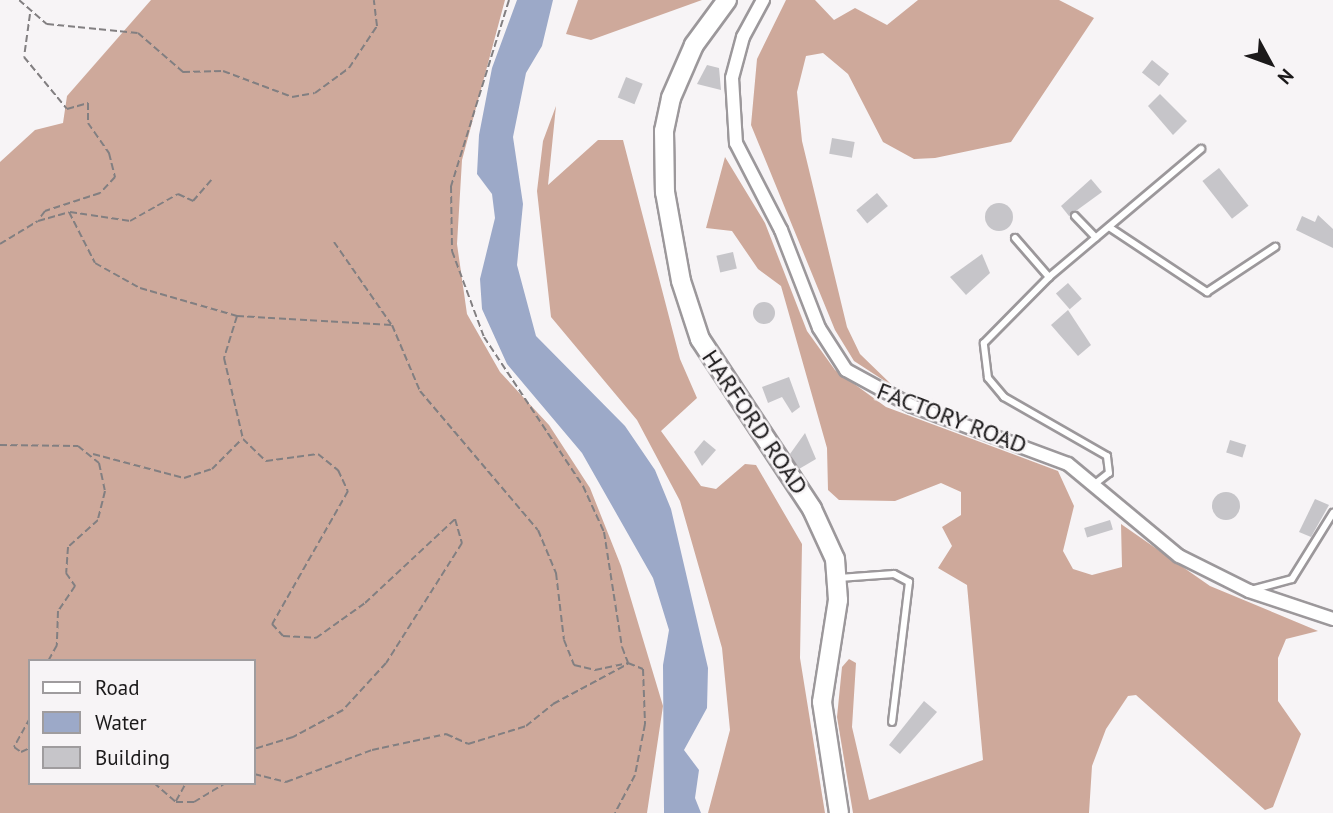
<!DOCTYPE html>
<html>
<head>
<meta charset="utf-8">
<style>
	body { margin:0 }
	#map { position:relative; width:1333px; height:813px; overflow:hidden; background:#f7f4f6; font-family:"PT Sans",sans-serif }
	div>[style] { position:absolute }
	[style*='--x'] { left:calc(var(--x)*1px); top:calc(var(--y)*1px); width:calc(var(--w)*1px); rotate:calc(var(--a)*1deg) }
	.forest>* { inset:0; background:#cea99b }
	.water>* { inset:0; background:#9ca9c8 }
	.building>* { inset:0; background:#c6c5c9; transform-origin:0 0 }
	.round { border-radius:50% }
	.path>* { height:2px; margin-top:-1px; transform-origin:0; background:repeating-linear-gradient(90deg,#827f81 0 7px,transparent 0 10.5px) }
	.roads { filter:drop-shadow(2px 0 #9c989b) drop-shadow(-2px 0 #9c989b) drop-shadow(0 2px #9c989b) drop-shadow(0 -2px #9c989b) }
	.service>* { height:6px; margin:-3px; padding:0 3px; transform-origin:3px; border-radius:3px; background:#fff }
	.minor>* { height:12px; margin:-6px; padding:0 6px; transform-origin:6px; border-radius:6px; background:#fff }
	.secondary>* { height:18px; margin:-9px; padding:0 9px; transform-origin:9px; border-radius:9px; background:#fff }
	span { translate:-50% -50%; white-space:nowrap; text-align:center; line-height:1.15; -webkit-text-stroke:5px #f7f4f6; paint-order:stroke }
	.street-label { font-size:24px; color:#1b191a }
	.legend { position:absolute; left:28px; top:659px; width:228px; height:126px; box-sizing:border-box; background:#f7f4f6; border:2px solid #9f9c9e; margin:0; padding:9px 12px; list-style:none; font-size:21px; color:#1b191a }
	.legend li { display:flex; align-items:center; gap:14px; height:35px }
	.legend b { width:35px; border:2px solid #9f9c9e }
	.north { position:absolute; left:1235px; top:28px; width:70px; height:70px; -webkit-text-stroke:5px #f7f4f6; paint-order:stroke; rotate:131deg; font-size:19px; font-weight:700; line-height:28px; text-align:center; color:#1b191a }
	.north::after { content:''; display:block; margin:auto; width:24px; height:32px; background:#1b191a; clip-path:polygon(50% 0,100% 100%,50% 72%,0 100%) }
</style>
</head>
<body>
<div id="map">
	<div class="forest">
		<div style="clip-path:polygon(evenodd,151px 0,505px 0,462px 160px,457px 244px,467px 314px,500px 372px,549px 425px,590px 488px,621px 566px,663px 706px,647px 813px,0 813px,0 162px,35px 130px,63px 123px,67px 96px,151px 0,30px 661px,254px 661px,254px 783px,30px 783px,30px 661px)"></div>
		<div style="clip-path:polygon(578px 0,702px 0,591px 40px,566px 34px)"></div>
		<div style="clip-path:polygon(786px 0,815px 0,834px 20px,855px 8px,887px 25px,918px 0,1059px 0,1094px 18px,1011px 142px,935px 158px,914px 159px,883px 142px,848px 74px,823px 53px,806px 56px,797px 92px,802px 141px,847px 327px,860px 354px,894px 387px,854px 361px,835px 330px,751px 125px,757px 59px)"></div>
		<div style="clip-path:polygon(556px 106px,548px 185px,598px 140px,623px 140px,680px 359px,697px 398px,661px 431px,701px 486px,716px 489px,745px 464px,756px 465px,802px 544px,800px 658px,825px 813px,708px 813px,730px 730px,722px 648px,680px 501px,637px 420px,551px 317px,537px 191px,543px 141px)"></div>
		<div style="clip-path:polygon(725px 157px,765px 223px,807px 331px,835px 370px,886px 407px,1058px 471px,1074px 506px,1063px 551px,1073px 569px,1092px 575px,1122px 567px,1121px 524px,1210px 586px,1318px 631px,1286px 639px,1278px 658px,1278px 701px,1301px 734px,1273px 807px,1265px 810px,1136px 695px,1128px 696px,1106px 729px,1092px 766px,1089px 813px,853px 813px,837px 717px,842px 667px,849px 659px,856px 663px,852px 727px,869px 800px,983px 760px,967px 585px,938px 568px,952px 546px,942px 527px,961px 515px,961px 492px,941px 483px,895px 501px,839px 500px,828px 490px,827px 448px,781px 286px,758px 269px,732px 231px,706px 228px)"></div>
	</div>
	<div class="water">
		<div style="clip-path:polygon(517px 0,553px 0,542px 46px,526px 73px,513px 137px,523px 204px,517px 265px,536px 336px,625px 426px,655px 470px,671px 509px,708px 668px,707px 708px,684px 750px,699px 770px,695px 798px,701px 813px,664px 813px,663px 665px,669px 630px,653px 578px,582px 453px,507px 364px,482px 309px,480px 279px,495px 218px,492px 194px,477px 174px,479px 135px,492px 68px)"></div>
	</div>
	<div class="building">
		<div style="left:1152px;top:60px;width:22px;height:16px;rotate:39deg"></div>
		<div style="clip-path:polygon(707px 65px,719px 68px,721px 90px,697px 84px)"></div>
		<div style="left:626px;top:77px;width:18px;height:22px;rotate:22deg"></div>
		<div style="clip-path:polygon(1160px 94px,1187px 121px,1173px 135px,1148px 106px)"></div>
		<div style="left:832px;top:138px;width:23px;height:16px;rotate:10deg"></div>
		<div style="left:1219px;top:168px;width:48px;height:21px;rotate:52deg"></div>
		<div style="clip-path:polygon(1091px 179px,1102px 192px,1069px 216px,1061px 206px)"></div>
		<div style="left:877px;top:193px;width:17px;height:27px;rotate:50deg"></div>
		<div class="round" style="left:985px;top:203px;width:28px;height:28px"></div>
		<div style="clip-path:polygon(1318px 215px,1333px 229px,1333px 248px,1296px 230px,1302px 216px,1315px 222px)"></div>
		<div style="left:733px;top:252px;width:17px;height:17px;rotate:77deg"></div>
		<div style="clip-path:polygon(982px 254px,990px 273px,966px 295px,950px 277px)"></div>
		<div style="left:1068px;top:283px;width:21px;height:16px;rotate:49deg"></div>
		<div class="round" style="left:753px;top:302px;width:22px;height:22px"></div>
		<div style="clip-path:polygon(1068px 310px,1091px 345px,1078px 356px,1051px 325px)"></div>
		<div style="clip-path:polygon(789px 377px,800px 407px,792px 413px,782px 397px,768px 403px,762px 387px)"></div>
		<div style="clip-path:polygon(805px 433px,816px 459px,799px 469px,790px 454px)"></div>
		<div style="clip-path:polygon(704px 440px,716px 450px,702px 466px,694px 452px)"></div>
		<div style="left:1230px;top:440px;width:17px;height:13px;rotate:17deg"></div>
		<div class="round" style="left:1212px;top:492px;width:28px;height:28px"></div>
		<div style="clip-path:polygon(1315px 499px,1329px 505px,1311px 537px,1299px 532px)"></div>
		<div style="left:1110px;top:520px;width:10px;height:27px;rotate:73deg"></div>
		<div style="clip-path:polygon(924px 701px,937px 712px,900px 754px,889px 745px)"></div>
	</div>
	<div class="path">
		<div style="--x:19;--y:0;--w:37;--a:41"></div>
		<div style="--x:47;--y:24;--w:91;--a:5.6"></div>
		<div style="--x:138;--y:33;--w:60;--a:40.9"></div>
		<div style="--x:183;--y:72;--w:40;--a:-1.4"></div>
		<div style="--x:223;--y:71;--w:74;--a:20.6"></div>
		<div style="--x:292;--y:97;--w:23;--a:-10"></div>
		<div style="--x:315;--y:93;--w:42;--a:-36.3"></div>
		<div style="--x:349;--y:68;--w:50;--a:-56.3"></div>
		<div style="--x:377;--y:26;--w:26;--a:-97"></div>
		<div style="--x:509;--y:0;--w:195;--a:107.3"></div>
		<div style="--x:451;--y:186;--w:65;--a:89.1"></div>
		<div style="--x:452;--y:251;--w:92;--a:69.6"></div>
		<div style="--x:484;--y:337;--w:179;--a:56.4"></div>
		<div style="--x:583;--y:486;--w:51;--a:65.5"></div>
		<div style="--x:604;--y:532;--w:116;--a:81.1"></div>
		<div style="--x:622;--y:647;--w:17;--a:69"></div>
		<div style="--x:628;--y:663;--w:16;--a:22"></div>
		<div style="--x:643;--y:669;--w:55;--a:87.9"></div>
		<div style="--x:645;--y:724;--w:52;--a:101.1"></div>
		<div style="--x:635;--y:775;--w:43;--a:117.8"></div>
		<div style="--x:30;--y:14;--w:43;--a:97.9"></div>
		<div style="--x:24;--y:57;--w:67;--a:50.4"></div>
		<div style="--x:67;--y:109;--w:22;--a:-16"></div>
		<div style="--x:88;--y:103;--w:20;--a:90"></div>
		<div style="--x:88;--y:123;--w:37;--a:55"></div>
		<div style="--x:109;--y:153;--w:25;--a:76"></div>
		<div style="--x:115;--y:177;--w:22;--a:133"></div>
		<div style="--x:100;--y:193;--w:58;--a:161.9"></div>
		<div style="--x:45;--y:211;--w:10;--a:127"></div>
		<div style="--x:70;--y:212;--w:61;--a:8.5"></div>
		<div style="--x:130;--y:221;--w:55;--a:-29.4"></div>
		<div style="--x:178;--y:194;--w:17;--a:25"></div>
		<div style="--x:193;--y:201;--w:28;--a:-49"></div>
		<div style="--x:334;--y:242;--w:100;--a:55.2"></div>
		<div style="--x:0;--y:244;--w:44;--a:-31.2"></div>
		<div style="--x:38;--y:221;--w:32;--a:-16"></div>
		<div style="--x:69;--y:212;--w:57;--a:63"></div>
		<div style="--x:95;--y:263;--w:51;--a:29.1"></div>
		<div style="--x:140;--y:288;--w:101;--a:16.1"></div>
		<div style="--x:237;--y:316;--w:155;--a:3.3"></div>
		<div style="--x:392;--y:325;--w:72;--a:67"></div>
		<div style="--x:420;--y:391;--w:182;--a:49.7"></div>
		<div style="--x:538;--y:530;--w:47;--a:67.3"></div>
		<div style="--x:556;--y:573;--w:67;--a:83.2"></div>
		<div style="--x:564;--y:640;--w:27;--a:68"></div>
		<div style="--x:574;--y:665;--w:22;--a:13"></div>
		<div style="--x:595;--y:670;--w:34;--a:-12"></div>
		<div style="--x:237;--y:316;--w:44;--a:107.2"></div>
		<div style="--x:224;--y:358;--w:83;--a:76.8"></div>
		<div style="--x:243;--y:439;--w:32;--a:44"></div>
		<div style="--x:266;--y:461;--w:52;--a:-7.7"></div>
		<div style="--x:318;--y:454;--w:26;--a:39"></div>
		<div style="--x:338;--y:470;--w:23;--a:65"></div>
		<div style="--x:348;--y:491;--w:153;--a:119.7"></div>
		<div style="--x:272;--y:624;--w:16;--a:47"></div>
		<div style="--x:283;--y:636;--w:33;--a:3"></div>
		<div style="--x:316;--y:638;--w:60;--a:-35.5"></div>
		<div style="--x:365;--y:603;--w:123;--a:-43"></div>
		<div style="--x:455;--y:519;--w:25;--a:74"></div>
		<div style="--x:462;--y:543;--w:142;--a:122.3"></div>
		<div style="--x:386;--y:663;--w:64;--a:132.5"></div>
		<div style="--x:343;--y:710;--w:57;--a:151.6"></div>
		<div style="--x:293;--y:737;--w:41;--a:162.9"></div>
		<div style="--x:0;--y:445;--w:78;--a:0.7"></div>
		<div style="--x:78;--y:446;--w:27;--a:39"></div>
		<div style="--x:99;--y:463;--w:29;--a:78"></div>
		<div style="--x:105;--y:491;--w:30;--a:104"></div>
		<div style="--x:98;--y:520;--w:40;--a:138"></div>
		<div style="--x:68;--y:547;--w:26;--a:94"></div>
		<div style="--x:66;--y:573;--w:16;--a:55"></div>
		<div style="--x:75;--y:586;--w:30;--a:124"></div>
		<div style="--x:58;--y:611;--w:34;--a:92"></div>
		<div style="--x:57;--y:645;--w:18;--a:119"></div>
		<div style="--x:93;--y:454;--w:94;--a:14.8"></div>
		<div style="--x:184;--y:478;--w:29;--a:-18"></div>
		<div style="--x:212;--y:469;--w:42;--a:-45"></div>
		<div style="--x:30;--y:718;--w:33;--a:119"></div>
		<div style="--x:14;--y:747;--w:9;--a:36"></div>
		<div style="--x:21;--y:752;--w:10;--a:-24"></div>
		<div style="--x:254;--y:774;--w:33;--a:14"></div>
		<div style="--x:286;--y:782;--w:92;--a:-20.4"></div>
		<div style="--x:372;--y:750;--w:76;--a:-12.2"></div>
		<div style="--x:446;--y:734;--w:24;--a:24"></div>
		<div style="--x:468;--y:744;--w:61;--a:-17.2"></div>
		<div style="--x:526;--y:726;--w:35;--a:-39"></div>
		<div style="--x:553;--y:704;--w:85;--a:-28.1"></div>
		<div style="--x:154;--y:783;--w:29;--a:41"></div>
		<div style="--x:176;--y:802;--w:18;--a:0"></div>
		<div style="--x:194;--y:802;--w:37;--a:-31"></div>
		<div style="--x:176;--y:801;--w:21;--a:-61"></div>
	</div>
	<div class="roads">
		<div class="service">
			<div style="--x:1075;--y:216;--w:30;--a:46"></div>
			<div style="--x:1109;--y:227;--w:118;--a:33.6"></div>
			<div style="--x:1207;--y:292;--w:82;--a:-33.5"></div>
			<div style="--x:1015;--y:238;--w:52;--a:48.9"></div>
			<div style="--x:1096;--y:483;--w:16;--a:-38"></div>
			<div style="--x:1109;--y:473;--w:17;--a:-97"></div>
			<div style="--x:1107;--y:456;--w:119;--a:-150.2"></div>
			<div style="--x:1004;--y:397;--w:25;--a:-130"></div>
			<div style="--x:988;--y:378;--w:35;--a:-97"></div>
			<div style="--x:984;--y:343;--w:93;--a:-45.4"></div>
			<div style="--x:1049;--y:277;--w:199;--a:-40.1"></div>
			<div style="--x:839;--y:578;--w:55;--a:-4.2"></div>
			<div style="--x:894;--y:574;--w:17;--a:28"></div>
			<div style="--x:909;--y:582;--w:141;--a:96.9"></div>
			<div style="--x:1251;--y:590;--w:42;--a:-15"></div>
			<div style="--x:1292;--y:579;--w:78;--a:-58.2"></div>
		</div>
		<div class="minor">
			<div style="--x:763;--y:0;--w:42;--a:118.4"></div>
			<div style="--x:743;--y:37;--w:42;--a:105"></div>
			<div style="--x:732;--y:78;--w:65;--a:86.5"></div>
			<div style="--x:736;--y:143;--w:98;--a:62.7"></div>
			<div style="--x:781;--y:230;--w:105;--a:68.8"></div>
			<div style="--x:819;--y:328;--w:50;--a:57.3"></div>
			<div style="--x:846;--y:370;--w:75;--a:28.6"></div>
			<div style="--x:912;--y:406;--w:166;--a:20.4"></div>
			<div style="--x:1068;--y:464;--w:144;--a:39.7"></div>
			<div style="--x:1179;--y:556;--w:78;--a:26.6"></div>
			<div style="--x:1249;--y:591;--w:89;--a:18.4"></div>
		</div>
		<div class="secondary">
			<div style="--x:727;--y:0;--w:56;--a:126.3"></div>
			<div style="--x:694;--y:45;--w:58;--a:113.5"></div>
			<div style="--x:671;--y:98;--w:34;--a:102"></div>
			<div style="--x:664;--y:131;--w:61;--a:89.1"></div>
			<div style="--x:665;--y:192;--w:90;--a:79.8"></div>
			<div style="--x:681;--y:281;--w:61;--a:71.9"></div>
			<div style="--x:700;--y:339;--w:204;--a:56.6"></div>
			<div style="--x:812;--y:509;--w:55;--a:65.3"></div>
			<div style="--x:835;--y:559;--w:41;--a:85.8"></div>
			<div style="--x:838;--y:600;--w:103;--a:98.9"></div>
			<div style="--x:822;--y:702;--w:112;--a:81.3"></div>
		</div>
	</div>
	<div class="street-label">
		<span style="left:952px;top:418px;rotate:21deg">FACTORY ROAD</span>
		<span style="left:755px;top:422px;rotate:56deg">HARFORD ROAD</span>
	</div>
	<ul class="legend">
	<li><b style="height:9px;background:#fff"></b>Road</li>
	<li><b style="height:19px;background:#9ca9c8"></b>Water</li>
	<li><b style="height:19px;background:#c6c5c9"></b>Building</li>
	</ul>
	<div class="north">N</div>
</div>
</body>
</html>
